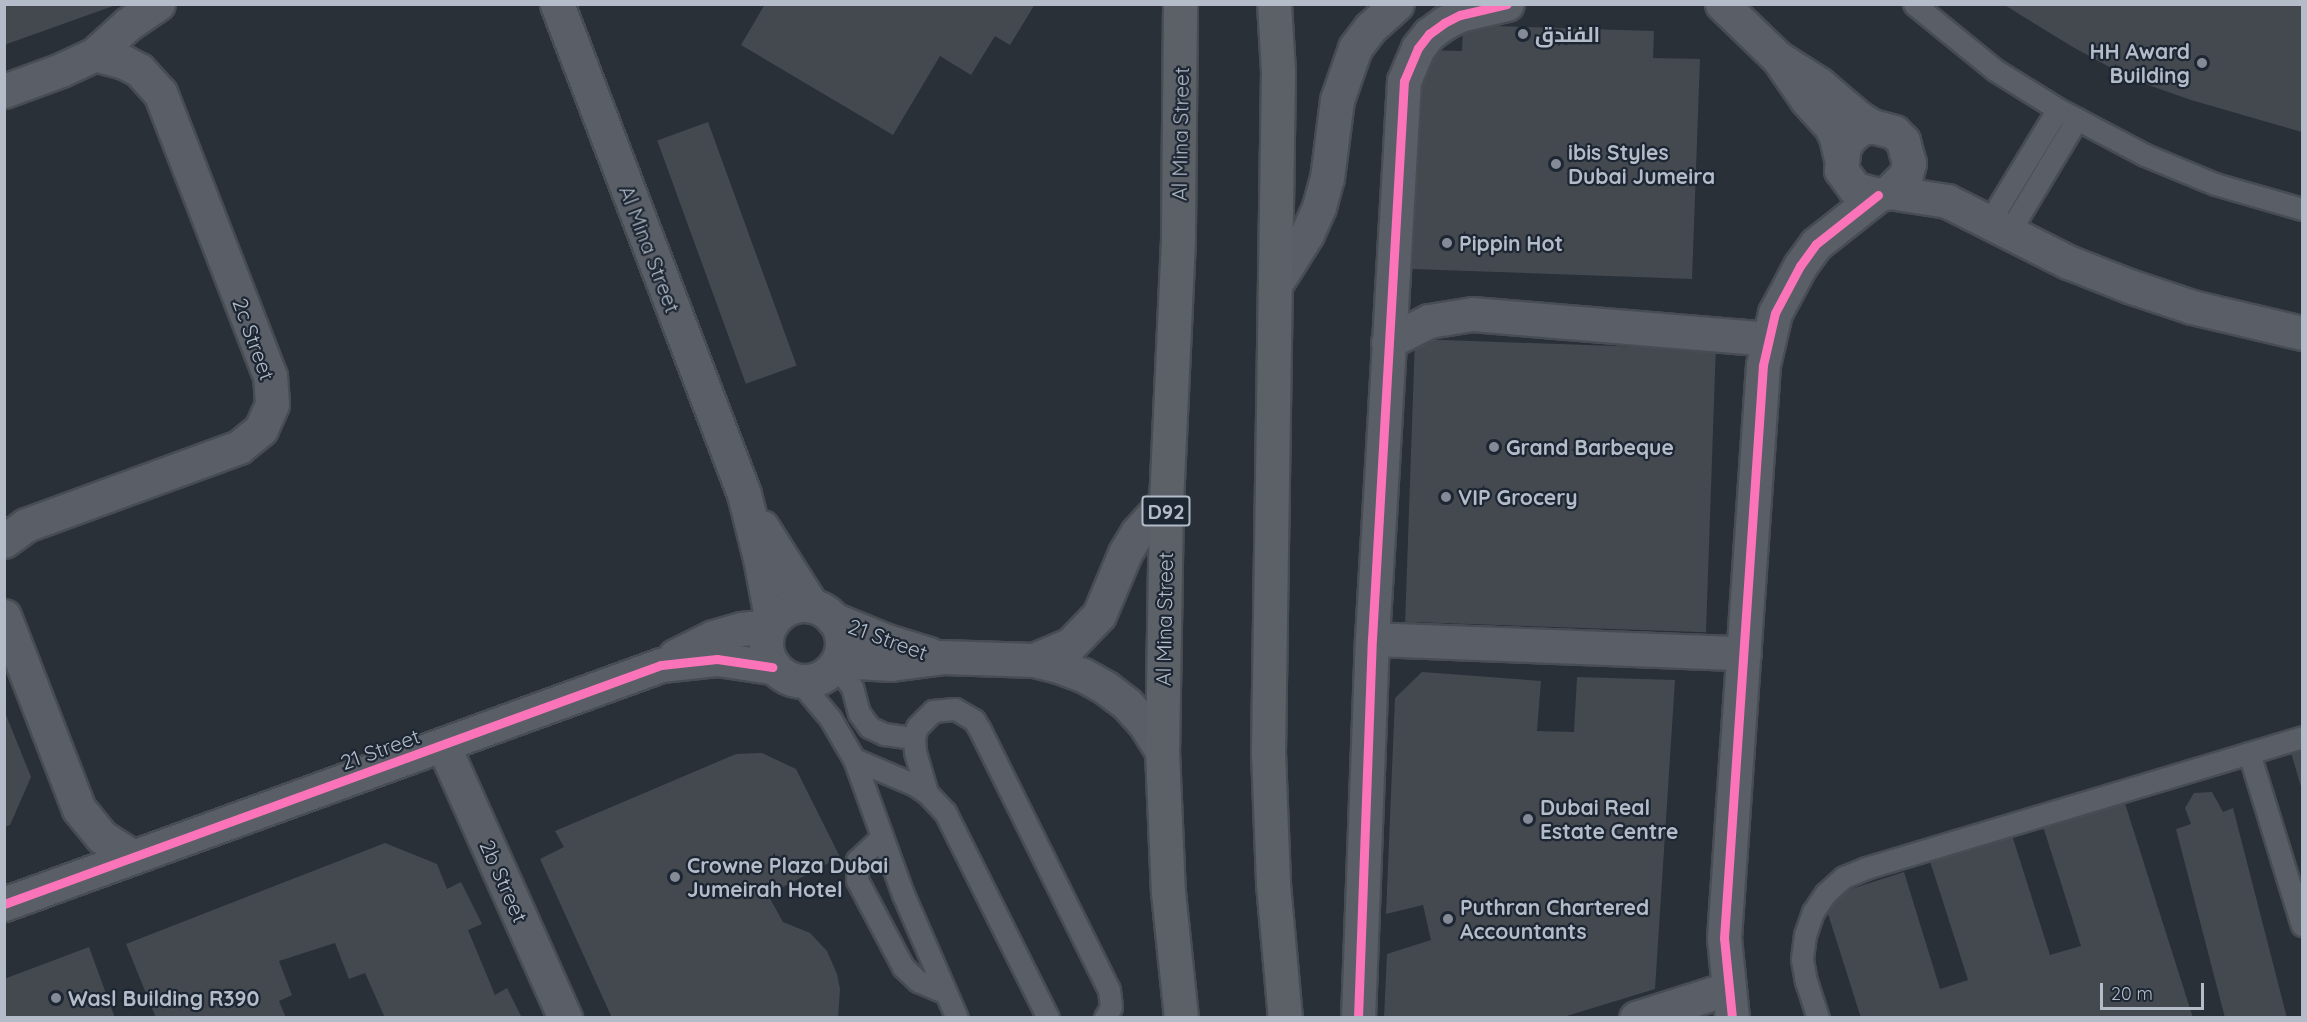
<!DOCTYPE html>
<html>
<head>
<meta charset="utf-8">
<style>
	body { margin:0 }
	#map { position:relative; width:2307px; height:1022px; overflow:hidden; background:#2a3038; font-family:Quicksand,Cairo,sans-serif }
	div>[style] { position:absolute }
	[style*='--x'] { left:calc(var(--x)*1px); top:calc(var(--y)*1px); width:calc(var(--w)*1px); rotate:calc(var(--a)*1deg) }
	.building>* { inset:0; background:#444950; transform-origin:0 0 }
	.roads { filter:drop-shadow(2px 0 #484c53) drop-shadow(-2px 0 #484c53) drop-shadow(0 2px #484c53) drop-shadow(0 -2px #484c53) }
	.service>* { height:21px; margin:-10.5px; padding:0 10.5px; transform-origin:10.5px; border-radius:10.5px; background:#5a5e66 }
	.minor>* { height:33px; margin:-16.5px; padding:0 16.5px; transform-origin:16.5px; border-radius:16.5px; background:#5a5e66 }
	.minor>.ring { margin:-16.5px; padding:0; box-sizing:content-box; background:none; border:33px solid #5a5e66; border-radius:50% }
	.primary>* { height:33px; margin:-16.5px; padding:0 16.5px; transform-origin:16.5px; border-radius:16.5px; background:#5c6168 }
	.cycleway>* { height:9px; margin:-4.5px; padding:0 4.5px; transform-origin:4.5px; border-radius:4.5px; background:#fb73b8 }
	.dots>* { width:16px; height:16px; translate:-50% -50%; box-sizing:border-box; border:3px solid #1d2633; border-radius:50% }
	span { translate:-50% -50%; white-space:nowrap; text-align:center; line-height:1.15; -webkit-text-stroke:4.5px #1d2633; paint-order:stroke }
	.shield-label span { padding:2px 4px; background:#1d2633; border:2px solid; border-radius:4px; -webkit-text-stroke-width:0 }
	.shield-label { font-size:20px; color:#b4bcc9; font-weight:700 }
	.poi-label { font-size:21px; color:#b4bcc9; font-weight:700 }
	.left { translate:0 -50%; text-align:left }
	.right { translate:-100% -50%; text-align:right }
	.street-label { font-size:21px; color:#b4bcc9 }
	.frame { position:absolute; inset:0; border:6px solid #b4bcc9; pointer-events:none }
	.scale { position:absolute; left:2100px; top:983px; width:104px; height:27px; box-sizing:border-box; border:3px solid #b4bcc9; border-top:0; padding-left:8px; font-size:18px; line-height:21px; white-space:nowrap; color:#b4bcc9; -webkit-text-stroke:4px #1d2633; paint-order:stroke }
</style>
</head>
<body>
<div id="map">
	<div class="building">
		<div style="clip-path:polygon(4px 4px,116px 4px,116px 5px,4px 45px)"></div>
		<div style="clip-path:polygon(765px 4px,1035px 4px,1010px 45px,995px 36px,971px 75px,940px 56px,893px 135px,741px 45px)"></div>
		<div style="clip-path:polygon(2003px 4px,2302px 4px,2302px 132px,2191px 100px,2131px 79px,2071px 46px)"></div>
		<div style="clip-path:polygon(1463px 25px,1654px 31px,1653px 58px,1700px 59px,1692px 279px,1412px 269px,1420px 50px,1462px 51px)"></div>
		<div style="left:708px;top:122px;width:259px;height:54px;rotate:70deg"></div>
		<div style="left:1415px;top:339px;width:301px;height:283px;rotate:2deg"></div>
		<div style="clip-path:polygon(1422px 672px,1541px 681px,1537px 731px,1574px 732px,1577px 677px,1675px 680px,1655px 989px,1560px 1018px,1384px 1018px,1387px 954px,1431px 940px,1423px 905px,1386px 914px,1395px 698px)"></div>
		<div style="clip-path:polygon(4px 710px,31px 777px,10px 825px,4px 827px)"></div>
		<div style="clip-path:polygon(2302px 741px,2302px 790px,2289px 746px)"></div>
		<div style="clip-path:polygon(762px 753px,796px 769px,840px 857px,768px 895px,783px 922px,810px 933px,827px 951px,837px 974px,840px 989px,838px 1018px,612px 1018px,540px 859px,564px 847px,555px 831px,736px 754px)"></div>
		<div style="clip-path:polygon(2212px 792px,2223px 812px,2233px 808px,2287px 1018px,2225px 1018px,2176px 829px,2191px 824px,2185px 808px,2194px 793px)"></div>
		<div style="clip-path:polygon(2122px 794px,2193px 1018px,1861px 1018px,1823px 898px,1904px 872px,1940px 989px,1968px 980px,1928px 855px,2010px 829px,2050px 955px,2081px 946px,2041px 820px)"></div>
		<div style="clip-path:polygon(385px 843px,437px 864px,447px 889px,461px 882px,482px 924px,468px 930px,495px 995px,507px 988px,522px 1018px,385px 1018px,365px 973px,349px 979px,335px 943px,279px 961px,292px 995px,279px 1001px,286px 1018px,156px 1018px,126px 944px)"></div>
		<div style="clip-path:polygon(89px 947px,115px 1018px,4px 1018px,4px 979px)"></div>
	</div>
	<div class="roads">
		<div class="service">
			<div style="--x:1914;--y:4;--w:104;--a:39.2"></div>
			<div style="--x:1995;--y:70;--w:74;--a:31.8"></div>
			<div style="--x:2058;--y:109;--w:98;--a:27.9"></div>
			<div style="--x:2145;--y:155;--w:76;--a:22.5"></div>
			<div style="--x:2215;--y:184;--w:91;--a:16"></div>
			<div style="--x:1989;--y:222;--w:132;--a:-58.6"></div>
			<div style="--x:2009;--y:232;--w:132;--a:-59"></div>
			<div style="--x:836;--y:665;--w:27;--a:54"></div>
			<div style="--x:852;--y:687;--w:27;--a:75"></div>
			<div style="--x:859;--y:713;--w:17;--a:54"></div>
			<div style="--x:869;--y:727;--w:17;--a:25"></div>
			<div style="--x:884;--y:734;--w:30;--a:8"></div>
			<div style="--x:800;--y:682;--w:47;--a:50.2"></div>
			<div style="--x:830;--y:718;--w:48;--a:59.7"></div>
			<div style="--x:854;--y:759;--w:144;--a:70.1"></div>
			<div style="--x:903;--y:894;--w:135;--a:66.5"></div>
			<div style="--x:2249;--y:753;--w:180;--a:72.9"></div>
			<div style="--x:854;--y:759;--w:66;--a:23.1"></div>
			<div style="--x:915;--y:785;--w:14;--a:34"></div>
			<div style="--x:927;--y:793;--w:26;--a:47"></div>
			<div style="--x:945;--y:812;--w:230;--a:63.4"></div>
			<div style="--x:927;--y:793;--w:43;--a:-106.3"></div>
			<div style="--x:915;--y:752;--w:14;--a:-94"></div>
			<div style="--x:914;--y:738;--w:11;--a:-75"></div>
			<div style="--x:917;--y:727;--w:23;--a:-45"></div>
			<div style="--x:933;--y:711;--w:22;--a:-5"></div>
			<div style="--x:955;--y:709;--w:22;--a:30"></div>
			<div style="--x:974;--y:720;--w:12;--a:59"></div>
			<div style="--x:980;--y:730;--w:290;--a:63.6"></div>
			<div style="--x:1109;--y:990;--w:17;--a:83"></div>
			<div style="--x:1111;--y:1007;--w:13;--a:119"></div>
			<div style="--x:882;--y:837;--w:34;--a:137"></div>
			<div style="--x:857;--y:860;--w:20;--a:90"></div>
			<div style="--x:857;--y:880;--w:98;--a:62.1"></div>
			<div style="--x:903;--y:967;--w:21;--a:43"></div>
			<div style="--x:918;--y:981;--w:30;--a:23"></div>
			<div style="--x:1818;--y:1018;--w:38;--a:-108"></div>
			<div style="--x:1806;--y:982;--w:23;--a:-100"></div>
			<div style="--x:1802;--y:959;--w:24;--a:-83"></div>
			<div style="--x:1805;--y:935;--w:24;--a:-71"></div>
			<div style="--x:1813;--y:912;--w:23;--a:-56"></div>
			<div style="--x:1826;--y:893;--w:24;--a:-42"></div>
			<div style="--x:1844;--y:877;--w:24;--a:-22"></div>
			<div style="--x:1866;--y:868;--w:455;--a:-16.7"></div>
		</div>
		<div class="minor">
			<div style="--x:557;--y:4;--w:524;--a:69.11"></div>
			<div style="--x:744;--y:494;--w:66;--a:76"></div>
			<div style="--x:760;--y:558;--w:65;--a:79.4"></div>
			<div style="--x:1722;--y:4;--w:78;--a:44"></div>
			<div style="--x:1778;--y:58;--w:51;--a:55.4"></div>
			<div style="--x:1807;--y:100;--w:36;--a:48"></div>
			<div style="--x:1831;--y:127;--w:11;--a:63"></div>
			<div style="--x:1836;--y:137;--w:22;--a:77"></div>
			<div style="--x:1778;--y:58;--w:49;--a:32.4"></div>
			<div style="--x:1819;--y:84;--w:52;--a:40.4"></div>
			<div style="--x:1859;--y:118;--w:15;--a:32"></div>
			<div style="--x:1872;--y:126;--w:23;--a:15"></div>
			<div style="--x:1894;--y:132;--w:13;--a:45"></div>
			<div style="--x:1903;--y:141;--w:23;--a:75"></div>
			<div style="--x:1909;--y:163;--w:12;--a:104"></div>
			<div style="--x:1906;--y:175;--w:24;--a:135"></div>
			<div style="--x:1889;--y:192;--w:11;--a:165"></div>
			<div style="--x:1878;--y:195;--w:24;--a:-165"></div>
			<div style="--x:1855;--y:189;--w:24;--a:-126"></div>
			<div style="--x:1841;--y:170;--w:24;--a:-83"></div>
			<div style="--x:1844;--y:146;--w:12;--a:-55"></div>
			<div style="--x:1851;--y:136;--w:11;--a:-38"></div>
			<div style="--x:1860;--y:129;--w:12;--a:-14"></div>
			<div style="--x:4;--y:91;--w:61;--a:-20.2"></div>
			<div style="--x:61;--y:70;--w:38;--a:-25"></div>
			<div style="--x:95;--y:54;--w:45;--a:-42.3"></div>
			<div style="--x:128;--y:24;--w:36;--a:-34"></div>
			<div style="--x:1889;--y:192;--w:59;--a:8.8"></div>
			<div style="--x:1947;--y:201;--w:136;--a:26.8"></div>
			<div style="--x:2068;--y:262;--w:66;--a:21.5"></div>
			<div style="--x:2129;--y:286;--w:66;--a:18.4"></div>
			<div style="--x:2192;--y:307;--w:113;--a:13.3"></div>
			<div style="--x:1275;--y:285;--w:60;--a:-57.9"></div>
			<div style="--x:1307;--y:234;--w:30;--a:-66"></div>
			<div style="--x:1319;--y:207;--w:30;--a:-75"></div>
			<div style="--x:1327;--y:178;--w:79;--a:-82.7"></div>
			<div style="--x:1337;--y:100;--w:55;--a:-70.9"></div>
			<div style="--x:1355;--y:48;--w:25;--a:-53"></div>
			<div style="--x:1370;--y:28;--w:36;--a:-42"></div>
			<div style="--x:1388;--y:342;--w:46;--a:-27.1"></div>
			<div style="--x:1429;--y:321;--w:44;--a:-9.2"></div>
			<div style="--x:1472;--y:314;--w:296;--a:4.8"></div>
			<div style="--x:762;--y:527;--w:93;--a:57.7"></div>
			<div style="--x:4;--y:541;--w:27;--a:-36"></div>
			<div style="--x:26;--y:525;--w:227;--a:-20.1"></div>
			<div style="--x:239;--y:447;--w:28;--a:-39"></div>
			<div style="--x:261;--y:429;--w:27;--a:-66"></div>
			<div style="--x:272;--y:404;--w:28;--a:-94"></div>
			<div style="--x:270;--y:376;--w:304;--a:-111.2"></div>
			<div style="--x:160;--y:93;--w:31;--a:-132"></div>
			<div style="--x:139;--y:70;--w:17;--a:-152"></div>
			<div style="--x:124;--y:62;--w:30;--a:-165"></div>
			<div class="ring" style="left:766px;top:605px;width:43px;height:43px"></div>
			<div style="--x:4;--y:616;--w:207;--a:68.8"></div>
			<div style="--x:79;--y:809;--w:36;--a:51"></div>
			<div style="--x:102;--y:837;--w:37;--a:33"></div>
			<div style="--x:833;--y:619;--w:58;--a:22.2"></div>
			<div style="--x:887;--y:641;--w:44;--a:17.2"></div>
			<div style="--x:1372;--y:639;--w:372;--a:2.2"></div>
			<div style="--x:675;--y:656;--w:42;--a:-26.6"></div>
			<div style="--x:713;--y:637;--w:29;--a:-16"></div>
			<div style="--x:741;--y:629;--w:29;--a:-6"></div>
			<div style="--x:1034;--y:660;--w:39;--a:-23"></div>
			<div style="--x:1070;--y:645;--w:42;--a:-46"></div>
			<div style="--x:1099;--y:615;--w:67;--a:-67.2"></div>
			<div style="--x:1125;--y:553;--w:23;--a:-59"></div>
			<div style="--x:1137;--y:533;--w:43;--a:-47.8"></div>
			<div style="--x:838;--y:661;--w:53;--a:3.2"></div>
			<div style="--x:891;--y:664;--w:52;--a:-7.7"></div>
			<div style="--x:943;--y:657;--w:91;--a:1.9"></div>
			<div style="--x:1034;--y:660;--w:25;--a:14"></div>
			<div style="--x:1058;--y:666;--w:27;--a:20"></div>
			<div style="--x:1083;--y:675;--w:26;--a:29"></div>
			<div style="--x:1106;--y:688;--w:26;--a:37"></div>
			<div style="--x:1127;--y:704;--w:27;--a:48"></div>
			<div style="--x:1145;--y:724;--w:32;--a:58"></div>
			<div style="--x:443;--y:745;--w:299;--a:65.9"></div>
			<div style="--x:4;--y:904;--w:699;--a:-19.99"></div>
			<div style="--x:661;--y:665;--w:56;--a:-6.1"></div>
			<div style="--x:717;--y:659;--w:56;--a:8.3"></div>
			<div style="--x:1358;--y:1018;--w:379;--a:-87.9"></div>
			<div style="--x:1372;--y:639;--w:559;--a:-86.72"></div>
			<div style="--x:1404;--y:81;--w:36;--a:-67"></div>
			<div style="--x:1418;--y:48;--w:18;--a:-52"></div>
			<div style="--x:1429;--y:34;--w:19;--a:-36"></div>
			<div style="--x:1444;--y:23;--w:18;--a:-27"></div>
			<div style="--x:1460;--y:15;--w:48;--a:-13.2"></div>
			<div style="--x:1636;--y:1018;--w:96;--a:-17.7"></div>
			<div style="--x:1732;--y:1018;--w:80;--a:-95.7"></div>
			<div style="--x:1724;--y:938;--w:574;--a:-86.11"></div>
			<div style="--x:1763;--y:365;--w:53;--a:-77"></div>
			<div style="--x:1775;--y:313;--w:53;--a:-62"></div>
			<div style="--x:1800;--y:266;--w:27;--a:-54"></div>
			<div style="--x:1816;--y:244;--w:79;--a:-38.3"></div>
		</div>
		<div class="primary">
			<div style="--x:1180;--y:4;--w:235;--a:90.5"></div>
			<div style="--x:1178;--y:239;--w:262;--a:92.6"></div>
			<div style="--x:1166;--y:501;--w:250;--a:90.9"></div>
			<div style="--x:1162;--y:751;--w:141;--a:87.6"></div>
			<div style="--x:1168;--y:892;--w:127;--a:84.1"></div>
			<div style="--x:1274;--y:4;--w:67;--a:86.6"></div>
			<div style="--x:1278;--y:71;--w:681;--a:90.84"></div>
			<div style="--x:1268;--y:752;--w:132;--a:87.8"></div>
			<div style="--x:1273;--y:884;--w:135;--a:84.9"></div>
		</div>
	</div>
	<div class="cycleway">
		<div style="--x:4;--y:904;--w:699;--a:-19.99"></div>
		<div style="--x:661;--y:665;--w:56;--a:-6.1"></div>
		<div style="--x:717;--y:659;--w:56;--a:8.3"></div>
		<div style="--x:1358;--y:1018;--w:379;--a:-87.9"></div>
		<div style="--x:1372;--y:639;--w:559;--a:-86.72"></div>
		<div style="--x:1404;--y:81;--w:36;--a:-67"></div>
		<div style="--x:1418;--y:48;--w:18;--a:-52"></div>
		<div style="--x:1429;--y:34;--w:19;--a:-36"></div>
		<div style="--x:1444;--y:23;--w:18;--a:-27"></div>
		<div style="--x:1460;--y:15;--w:48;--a:-13.2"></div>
		<div style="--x:1732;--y:1018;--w:80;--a:-95.7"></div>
		<div style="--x:1724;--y:938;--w:574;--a:-86.11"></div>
		<div style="--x:1763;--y:365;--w:53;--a:-77"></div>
		<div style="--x:1775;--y:313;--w:53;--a:-62"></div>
		<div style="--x:1800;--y:266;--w:27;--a:-54"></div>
		<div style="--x:1816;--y:244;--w:79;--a:-38.3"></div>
	</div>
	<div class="dots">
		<div style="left:1523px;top:34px;background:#848b96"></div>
		<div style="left:2202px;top:63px;background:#848b96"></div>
		<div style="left:1556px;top:164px;background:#848b96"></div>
		<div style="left:1447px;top:243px;background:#848b96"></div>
		<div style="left:1494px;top:447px;background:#848b96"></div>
		<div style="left:1446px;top:497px;background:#848b96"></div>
		<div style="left:1528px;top:819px;background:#848b96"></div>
		<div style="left:675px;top:877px;background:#848b96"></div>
		<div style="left:1448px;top:919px;background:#848b96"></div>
		<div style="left:56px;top:998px;background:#848b96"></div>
	</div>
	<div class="shield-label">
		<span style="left:1166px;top:511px">D92</span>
	</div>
	<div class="poi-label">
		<span class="left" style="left:1535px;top:34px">الفندق</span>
		<span class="right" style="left:2190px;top:63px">HH Award<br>Building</span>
		<span class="left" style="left:1568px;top:164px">ibis Styles<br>Dubai Jumeira</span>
		<span class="left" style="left:1459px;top:243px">Pippin Hot</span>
		<span class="left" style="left:1506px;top:447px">Grand Barbeque</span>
		<span class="left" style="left:1458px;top:497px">VIP Grocery</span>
		<span class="left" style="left:1540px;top:819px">Dubai Real<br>Estate Centre</span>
		<span class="left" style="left:687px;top:877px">Crowne Plaza Dubai<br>Jumeirah Hotel</span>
		<span class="left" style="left:1460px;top:919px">Puthran Chartered<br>Accountants</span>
		<span class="left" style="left:68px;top:998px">Wasl Building R390</span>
	</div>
	<div class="street-label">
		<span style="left:1180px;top:134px;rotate:-89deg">Al Mina Street</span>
		<span style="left:650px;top:249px;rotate:69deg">Al Mina Street</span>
		<span style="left:254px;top:339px;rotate:70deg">2c Street</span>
		<span style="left:1164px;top:619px;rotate:-89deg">Al Mina Street</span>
		<span style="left:888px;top:639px;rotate:20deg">21 Street</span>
		<span style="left:380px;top:749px;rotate:-20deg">21 Street</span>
		<span style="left:504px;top:881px;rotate:66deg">2b Street</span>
	</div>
	<div class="frame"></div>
	<div class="scale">20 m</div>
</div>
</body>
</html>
